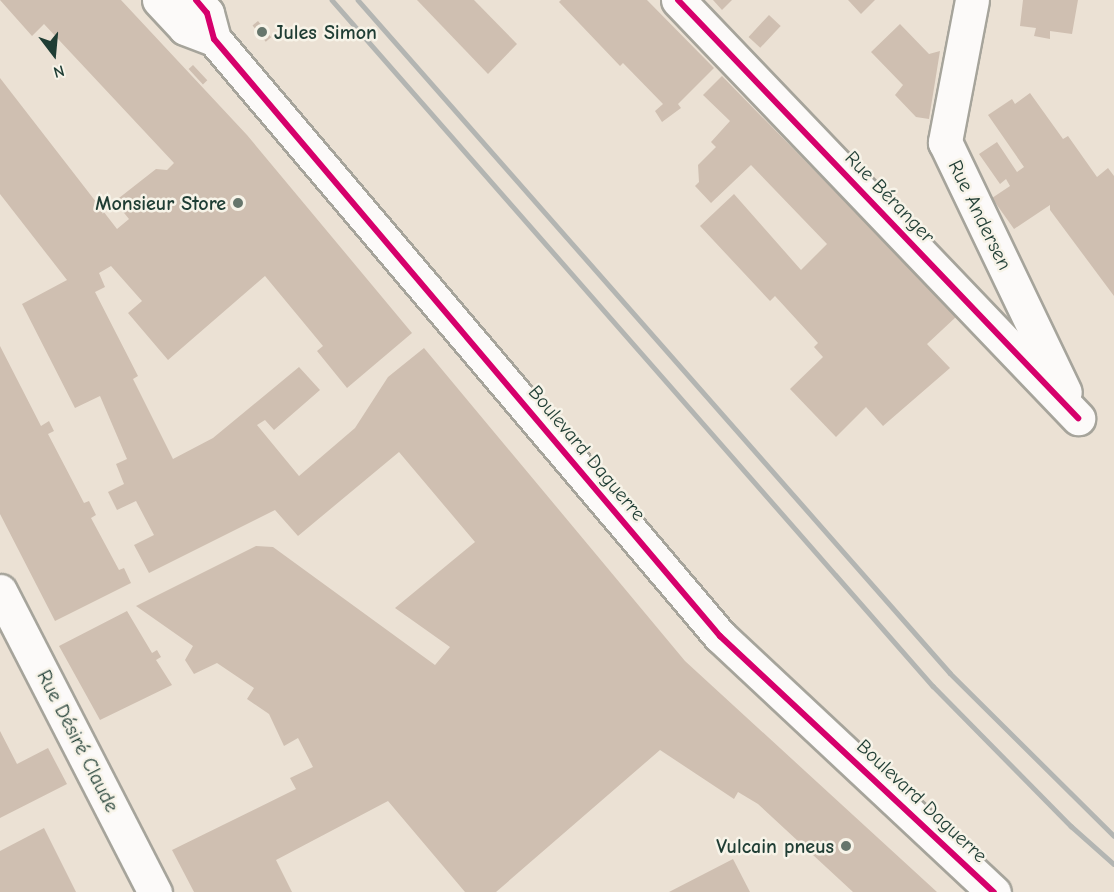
<!DOCTYPE html>
<html>
<head>
<meta charset="utf-8">
<style>
	body { margin:0 }
	#map { position:relative; width:1114px; height:892px; overflow:hidden; background:#ebe1d4; font-family:"Comic Neue",sans-serif }
	div>[style] { position:absolute }
	[style*='--x'] { left:calc(var(--x)*1px); top:calc(var(--y)*1px); width:calc(var(--w)*1px); rotate:calc(var(--a)*1deg) }
	.building>* { inset:0; background:#cfbfb1; transform-origin:0 0 }
	.roads { filter:drop-shadow(2px 0 #a6a49b) drop-shadow(-2px 0 #a6a49b) drop-shadow(0 2px #a6a49b) drop-shadow(0 -2px #a6a49b) }
	.street>* { height:33px; margin:-16.5px; padding:0 16.5px; transform-origin:16.5px; border-radius:16.5px; background:#fcfaf9 }
	.secondary>* { height:33px; margin:-16.5px; padding:0 16.5px; transform-origin:16.5px; border-radius:16.5px; background:#fcfaf9 }
	.rail>* { height:4.5px; margin:-2.25px; padding:0 2.25px; transform-origin:2.25px; border-radius:2.25px; background:#b3b5b2 }
	.cycleway>* { height:6px; margin:-3px; padding:0 3px; transform-origin:3px; border-radius:3px; background:#d6006c }
	.dots>* { width:16px; height:16px; translate:-50% -50%; box-sizing:border-box; border:3px solid #f7f3e8; border-radius:50% }
	span { translate:-50% -50%; white-space:nowrap; text-align:center; line-height:1.15; -webkit-text-stroke:5px #f7f3e8; paint-order:stroke }
	.poi-label { font-size:20px; color:#1f3d34; font-weight:700 }
	.left { translate:0 -50%; text-align:left }
	.right { translate:-100% -50%; text-align:right }
	.street-label { font-size:20px; color:#1f3d34 }
	.north { position:absolute; left:24px; top:24px; width:60px; height:60px; -webkit-text-stroke:4px #f7f3e8; paint-order:stroke; rotate:164deg; font-size:16px; font-weight:700; line-height:24px; text-align:center; color:#1f3d34 }
	.north::after { content:''; display:block; margin:auto; width:21px; height:27px; background:#1f3d34; clip-path:polygon(50% 0,100% 100%,50% 72%,0 100%) }
</style>
</head>
<body>
<div id="map">
	<div class="building">
		<div style="clip-path:polygon(0 0,121px 0,247px 135px,412px 333px,347px 388px,317px 351px,323px 346px,265px 276px,168px 360px,128px 313px,142px 301px,111px 266px,99px 273px,105px 287px,95px 292px,138px 376px,133px 379px,173px 459px,213px 438px,299px 367px,320px 390px,274px 430px,265px 420px,257px 425px,299px 476px,355px 428px,388px 377px,424px 348px,685px 661px,937px 892px,853px 892px,758px 804px,738px 792px,734px 799px,660px 750px,496px 892px,465px 892px,388px 801px,276px 860px,292px 892px,194px 892px,172px 850px,296px 789px,290px 778px,313px 767px,298px 738px,284px 746px,269px 714px,247px 699px,254px 688px,217px 663px,194px 674px,185px 660px,193px 646px,136px 606px,256px 546px,273px 547px,435px 665px,450px 647px,395px 608px,475px 542px,399px 452px,298px 536px,275px 510px,149px 573px,134px 545px,154px 535px,136px 501px,117px 510px,108px 492px,124px 484px,116px 464px,127px 459px,100px 396px,75px 408px,22px 304px,67px 280px,0 194px,0 78px,117px 229px,129px 219px,120px 208px,119px 198px,156px 169px,167px 170px,174px 163px,44px 24px,32px 36px)"></div>
		<div style="clip-path:polygon(417px 0,474px 0,517px 44px,488px 74px)"></div>
		<div style="clip-path:polygon(561px 0,647px 0,714px 68px,678px 104px,681px 108px,662px 122px,655px 111px,663px 104px,623px 63px,620px 66px,559px 2px)"></div>
		<div style="clip-path:polygon(713px 0,732px 0,722px 10px)"></div>
		<div style="clip-path:polygon(848px 0,875px 0,861px 14px)"></div>
		<div style="clip-path:polygon(1023px 0,1078px 0,1072px 34px,1050px 31px,1050px 39px,1034px 36px,1036px 28px,1020px 26px)"></div>
		<div style="left:769px;top:15px;width:16px;height:30px;rotate:43deg"></div>
		<div style="left:258px;top:21px;width:21px;height:7px;rotate:51deg"></div>
		<div style="clip-path:polygon(900px 24px,929px 54px,940px 51px,929px 119px,916px 117px,895px 95px,903px 85px,871px 52px)"></div>
		<div style="left:193px;top:65px;width:21px;height:6px;rotate:47deg"></div>
		<div style="clip-path:polygon(722px 76px,957px 316px,927px 344px,950px 368px,883px 426px,866px 407px,836px 437px,790px 389px,823px 357px,814px 347px,818px 343px,775px 296px,770px 301px,700px 226px,734px 194px,801px 270px,827px 244px,751px 165px,711px 203px,695px 186px,699px 182px,698px 165px,716px 147px,711px 142px,730px 121px,703px 95px)"></div>
		<div style="clip-path:polygon(1030px 93px,1063px 139px,1068px 136px,1097px 177px,1108px 168px,1114px 176px,1114px 296px,1050px 210px,1050px 205px,1014px 229px,992px 198px,1010px 186px,1006px 179px,1000px 184px,979px 154px,997px 142px,1017px 172px,1024px 167px,988px 115px,1012px 99px,1015px 104px)"></div>
		<div style="clip-path:polygon(0 346px,41px 426px,49px 421px,54px 431px,48px 434px,84px 503px,89px 501px,96px 515px,91px 518px,119px 570px,124px 568px,131px 583px,55px 621px,0 514px)"></div>
		<div style="clip-path:polygon(127px 611px,152px 653px,157px 650px,161px 657px,156px 660px,172px 685px,100px 720px,59px 646px)"></div>
		<div style="clip-path:polygon(0 731px,17px 764px,48px 748px,67px 784px,0 818px)"></div>
		<div style="clip-path:polygon(44px 828px,76px 892px,0 892px,0 851px)"></div>
		<div style="clip-path:polygon(733px 859px,750px 892px,669px 892px)"></div>
	</div>
	<div class="roads">
		<div class="street">
			<div style="--x:678;--y:0;--w:579;--a:46.26"></div>
			<div style="--x:972;--y:0;--w:145;--a:100.8"></div>
			<div style="--x:945;--y:142;--w:277;--a:64.4"></div>
			<div style="--x:0;--y:591;--w:339;--a:62.8"></div>
		</div>
		<div class="secondary">
			<div style="--x:159;--y:0;--w:38;--a:47"></div>
			<div style="--x:185;--y:28;--w:31;--a:21"></div>
			<div style="--x:196;--y:0;--w:17;--a:50"></div>
			<div style="--x:207;--y:13;--w:27;--a:75"></div>
			<div style="--x:214;--y:39;--w:783;--a:49.72"></div>
			<div style="--x:720;--y:636;--w:375;--a:43.1"></div>
		</div>
	</div>
	<div class="rail">
		<div style="--x:332;--y:0;--w:912;--a:48.78"></div>
		<div style="--x:933;--y:686;--w:197;--a:45.4"></div>
		<div style="--x:1071;--y:826;--w:57;--a:41.5"></div>
		<div style="--x:358;--y:0;--w:896;--a:48.66"></div>
		<div style="--x:950;--y:673;--w:231;--a:44.8"></div>
	</div>
	<div class="cycleway">
		<div style="--x:196;--y:0;--w:17;--a:50"></div>
		<div style="--x:207;--y:13;--w:27;--a:75"></div>
		<div style="--x:214;--y:39;--w:783;--a:49.72"></div>
		<div style="--x:720;--y:636;--w:375;--a:43.1"></div>
		<div style="--x:678;--y:0;--w:579;--a:46.26"></div>
	</div>
	<div class="dots">
		<div style="left:262px;top:32px;background:#66766c"></div>
		<div style="left:238px;top:203px;background:#66766c"></div>
		<div style="left:846px;top:846px;background:#66766c"></div>
	</div>
	<div class="poi-label">
		<span class="left" style="left:274px;top:32px">Jules Simon</span>
		<span class="right" style="left:226px;top:203px">Monsieur Store</span>
		<span class="right" style="left:834px;top:846px">Vulcain pneus</span>
	</div>
	<div class="street-label">
		<span style="left:890px;top:197px;rotate:46deg">Rue Béranger</span>
		<span style="left:980px;top:215px;rotate:64deg">Rue Andersen</span>
		<span style="left:587px;top:453px;rotate:50deg">Boulevard Daguerre</span>
		<span style="left:78px;top:741px;rotate:63deg">Rue Désiré Claude</span>
		<span style="left:922px;top:801px;rotate:43deg">Boulevard Daguerre</span>
	</div>
	<div class="north">N</div>
</div>
</body>
</html>
